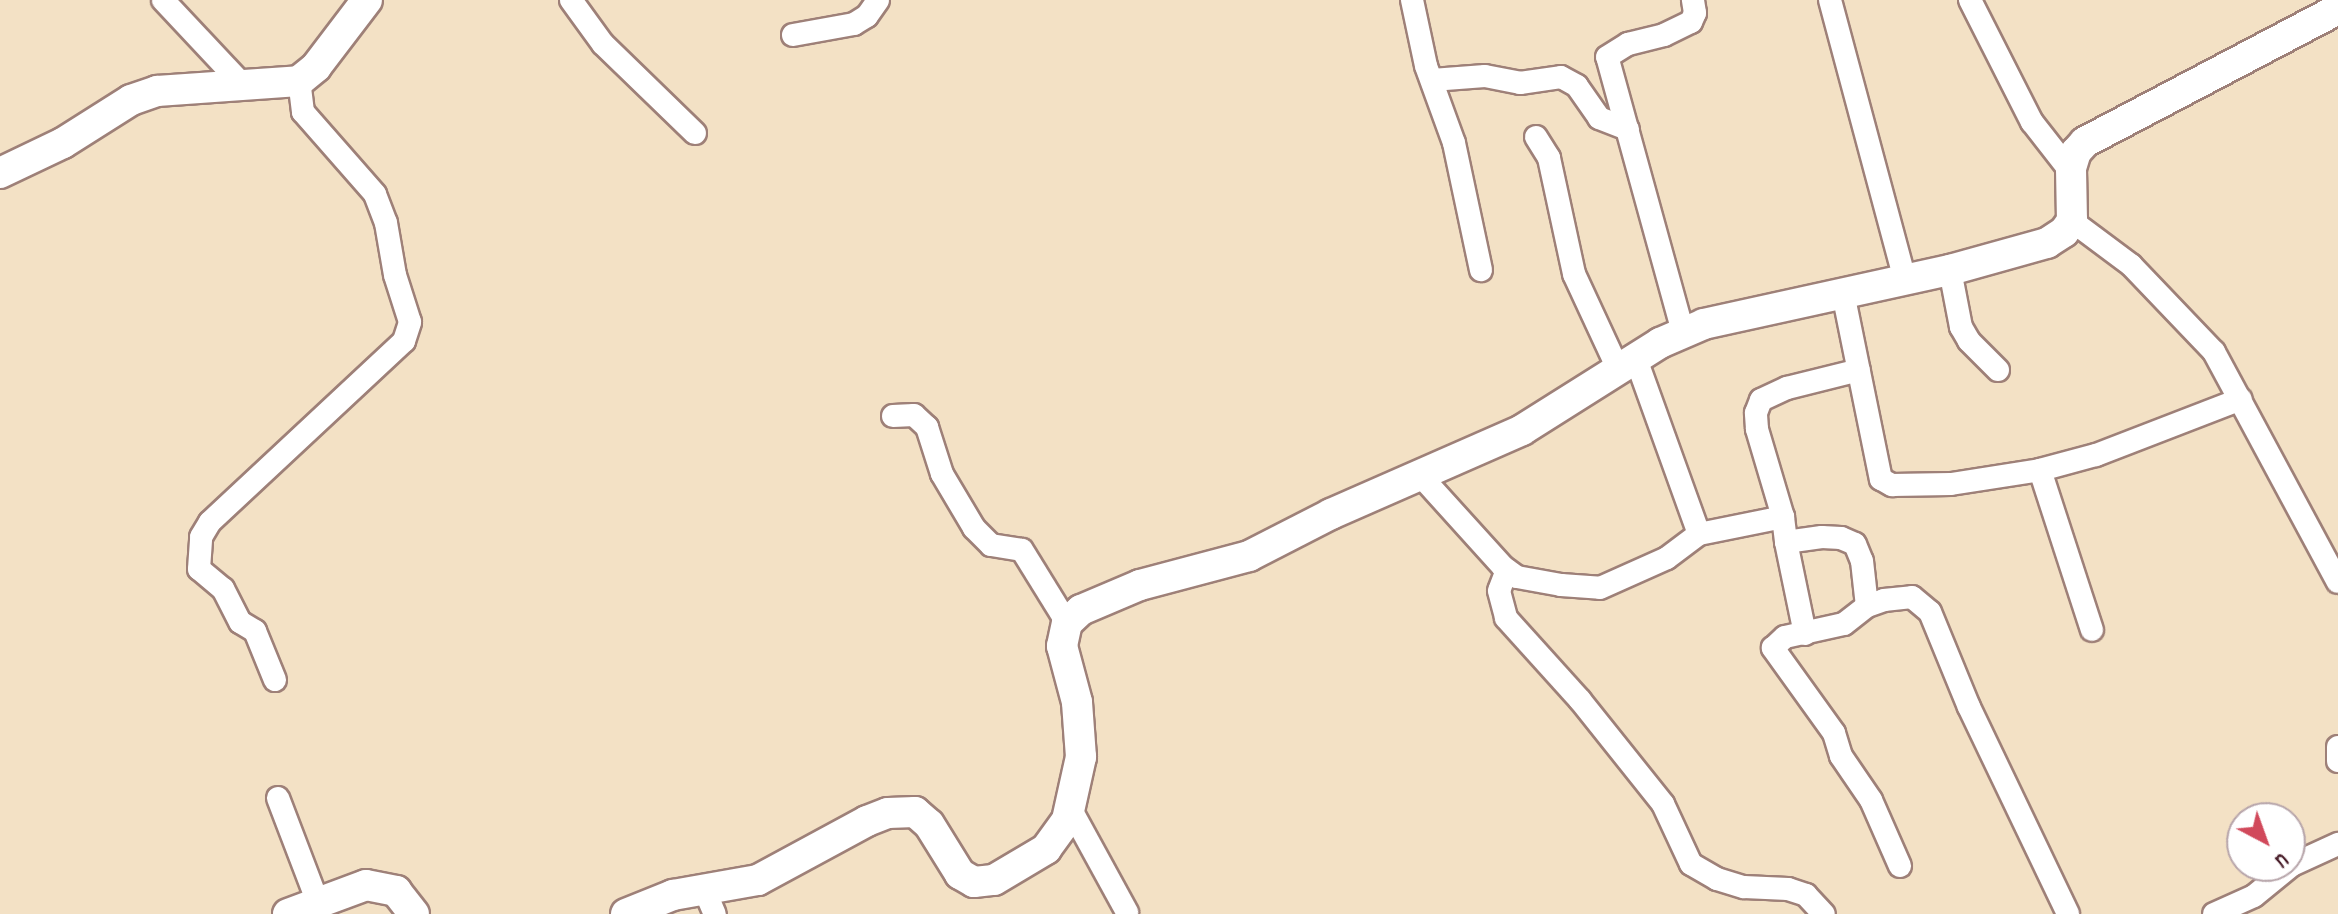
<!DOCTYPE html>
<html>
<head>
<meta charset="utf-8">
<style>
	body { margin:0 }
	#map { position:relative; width:2338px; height:914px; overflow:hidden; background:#f3e1c5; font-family:Dekko,sans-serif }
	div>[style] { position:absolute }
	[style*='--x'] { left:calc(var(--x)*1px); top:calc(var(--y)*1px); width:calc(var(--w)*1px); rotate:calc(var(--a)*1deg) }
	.roads { filter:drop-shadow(2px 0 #9e8078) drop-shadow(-2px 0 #9e8078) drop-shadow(0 2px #9e8078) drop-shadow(0 -2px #9e8078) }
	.street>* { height:22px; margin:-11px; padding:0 11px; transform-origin:11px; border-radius:11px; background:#fff }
	.secondary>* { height:30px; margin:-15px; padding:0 15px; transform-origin:15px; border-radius:15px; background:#fff }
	span { translate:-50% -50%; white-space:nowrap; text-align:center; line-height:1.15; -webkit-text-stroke:6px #fff; paint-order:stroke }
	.north { position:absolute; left:2226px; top:802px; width:80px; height:80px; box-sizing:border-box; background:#fff; border:2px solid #b7a5aa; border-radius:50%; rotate:139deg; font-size:22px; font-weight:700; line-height:32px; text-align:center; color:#4a1f2b }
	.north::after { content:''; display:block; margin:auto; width:28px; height:36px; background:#d1495b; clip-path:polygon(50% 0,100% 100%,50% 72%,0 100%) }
</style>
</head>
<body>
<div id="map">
	<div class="roads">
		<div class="street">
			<div style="--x:163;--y:0;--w:115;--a:46.8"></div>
			<div style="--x:571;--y:0;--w:54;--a:54"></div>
			<div style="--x:603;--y:44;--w:128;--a:44.1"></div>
			<div style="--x:1412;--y:0;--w:67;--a:78"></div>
			<div style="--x:1426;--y:66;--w:82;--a:70"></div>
			<div style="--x:1454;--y:143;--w:130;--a:78"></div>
			<div style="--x:1830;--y:0;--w:289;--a:75"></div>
			<div style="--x:1970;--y:0;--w:137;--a:63.1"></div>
			<div style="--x:2032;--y:122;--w:63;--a:52"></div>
			<div style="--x:793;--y:35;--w:62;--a:-10.2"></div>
			<div style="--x:854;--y:24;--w:15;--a:-32"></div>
			<div style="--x:867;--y:16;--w:19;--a:-55"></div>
			<div style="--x:1432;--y:80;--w:53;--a:-4.3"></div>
			<div style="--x:1485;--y:76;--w:36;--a:11"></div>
			<div style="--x:1520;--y:83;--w:41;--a:-8.3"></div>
			<div style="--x:1561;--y:77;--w:18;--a:29"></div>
			<div style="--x:1577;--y:86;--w:39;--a:55"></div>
			<div style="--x:1599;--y:118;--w:31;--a:21"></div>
			<div style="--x:1536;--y:137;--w:25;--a:58"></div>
			<div style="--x:1549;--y:158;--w:119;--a:77.8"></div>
			<div style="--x:1574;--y:274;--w:107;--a:65.1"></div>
			<div style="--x:2072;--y:221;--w:74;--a:36.7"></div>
			<div style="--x:2131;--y:265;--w:120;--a:46.3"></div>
			<div style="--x:2214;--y:352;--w:261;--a:61.7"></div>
			<div style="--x:1950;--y:270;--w:58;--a:79.1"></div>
			<div style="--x:1961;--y:327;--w:16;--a:60"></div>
			<div style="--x:1969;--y:341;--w:41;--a:45"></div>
			<div style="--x:1843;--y:293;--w:190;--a:78.5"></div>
			<div style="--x:1881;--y:479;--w:13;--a:29"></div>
			<div style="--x:1892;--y:485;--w:59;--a:-1"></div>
			<div style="--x:1951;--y:484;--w:90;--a:-8.9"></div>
			<div style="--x:2040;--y:470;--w:58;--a:-15"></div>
			<div style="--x:2096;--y:455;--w:155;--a:-21.1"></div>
			<div style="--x:1683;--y:332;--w:285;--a:-105.4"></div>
			<div style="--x:1607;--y:57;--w:25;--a:-32"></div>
			<div style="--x:1628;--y:44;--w:37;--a:-14"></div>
			<div style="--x:1664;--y:35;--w:30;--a:-26"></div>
			<div style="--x:1691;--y:22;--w:10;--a:-66"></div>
			<div style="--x:1695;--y:13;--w:13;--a:-99"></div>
			<div style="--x:1636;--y:359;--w:186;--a:70.2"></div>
			<div style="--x:893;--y:416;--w:21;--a:-3"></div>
			<div style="--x:914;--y:415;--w:18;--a:43"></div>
			<div style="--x:927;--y:427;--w:49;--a:72.3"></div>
			<div style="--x:942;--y:474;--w:63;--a:59.3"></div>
			<div style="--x:974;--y:528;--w:24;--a:45"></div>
			<div style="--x:991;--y:545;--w:31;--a:9"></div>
			<div style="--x:1022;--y:550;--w:86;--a:58.3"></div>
			<div style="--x:2040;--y:470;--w:168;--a:72"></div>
			<div style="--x:1419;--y:474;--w:125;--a:47.9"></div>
			<div style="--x:1503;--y:567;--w:17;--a:36"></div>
			<div style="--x:1517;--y:577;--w:45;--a:10.3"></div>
			<div style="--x:1561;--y:585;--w:39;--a:4"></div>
			<div style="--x:1600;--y:588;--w:73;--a:-24.1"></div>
			<div style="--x:1667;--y:558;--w:40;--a:-37"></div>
			<div style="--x:1699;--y:534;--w:86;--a:-11.4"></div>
			<div style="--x:1783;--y:517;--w:25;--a:83"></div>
			<div style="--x:1786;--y:542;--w:36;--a:-8"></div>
			<div style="--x:1822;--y:537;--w:19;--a:3"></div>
			<div style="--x:1841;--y:538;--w:15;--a:23"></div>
			<div style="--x:1855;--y:544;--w:18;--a:68"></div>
			<div style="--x:1862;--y:561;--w:45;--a:83.7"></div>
			<div style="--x:1783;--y:517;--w:92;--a:-106.5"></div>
			<div style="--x:1757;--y:429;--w:16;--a:-94"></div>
			<div style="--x:1756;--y:413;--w:14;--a:-69"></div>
			<div style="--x:1761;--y:400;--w:29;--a:-25"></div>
			<div style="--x:1787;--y:388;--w:74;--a:-14"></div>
			<div style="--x:1786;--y:542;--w:94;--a:78.3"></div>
			<div style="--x:1507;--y:570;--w:22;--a:111"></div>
			<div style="--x:1499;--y:591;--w:28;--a:75"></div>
			<div style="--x:1506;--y:618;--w:110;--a:47.9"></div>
			<div style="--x:1580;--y:700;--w:133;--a:51.4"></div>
			<div style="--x:1663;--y:804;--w:66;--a:65"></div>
			<div style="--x:1691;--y:864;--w:30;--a:30"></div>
			<div style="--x:1717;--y:879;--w:28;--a:17"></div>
			<div style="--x:1744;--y:887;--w:44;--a:2.6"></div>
			<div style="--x:1788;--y:889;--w:19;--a:18"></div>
			<div style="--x:1806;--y:895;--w:26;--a:47"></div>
			<div style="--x:275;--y:680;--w:53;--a:-112.2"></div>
			<div style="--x:255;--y:631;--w:17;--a:-149"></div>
			<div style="--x:240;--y:622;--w:37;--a:-117"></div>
			<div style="--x:223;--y:589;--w:31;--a:-140"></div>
			<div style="--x:199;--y:569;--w:32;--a:-86"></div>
			<div style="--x:201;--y:537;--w:17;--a:-59"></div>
			<div style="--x:210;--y:522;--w:265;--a:-43"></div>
			<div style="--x:404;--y:341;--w:20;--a:-72"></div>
			<div style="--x:410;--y:322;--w:49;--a:-107.7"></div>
			<div style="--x:395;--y:275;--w:53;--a:-99.8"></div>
			<div style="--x:386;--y:223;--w:31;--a:-111"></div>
			<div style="--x:375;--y:194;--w:109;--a:-131.3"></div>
			<div style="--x:303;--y:112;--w:31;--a:-97"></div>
			<div style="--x:2338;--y:747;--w:14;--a:90"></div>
			<div style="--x:278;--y:798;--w:112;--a:69.1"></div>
			<div style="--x:1070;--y:808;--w:119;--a:61.3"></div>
			<div style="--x:1900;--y:866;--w:72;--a:-113.7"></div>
			<div style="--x:1871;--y:800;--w:53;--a:-124.3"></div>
			<div style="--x:1841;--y:756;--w:24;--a:-107"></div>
			<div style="--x:1834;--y:733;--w:105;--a:-125.7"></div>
			<div style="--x:1773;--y:648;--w:16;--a:-43"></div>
			<div style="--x:1785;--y:637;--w:60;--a:-12.4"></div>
			<div style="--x:1844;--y:624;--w:29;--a:-38"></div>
			<div style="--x:1867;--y:606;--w:18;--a:-19"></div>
			<div style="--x:1884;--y:600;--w:28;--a:-6"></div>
			<div style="--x:1912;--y:597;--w:23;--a:40"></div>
			<div style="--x:1930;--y:612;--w:103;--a:67.7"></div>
			<div style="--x:1969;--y:707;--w:229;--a:64.4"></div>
			<div style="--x:705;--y:891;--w:25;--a:67"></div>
			<div style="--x:2214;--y:914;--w:44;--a:-24.2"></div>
			<div style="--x:2254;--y:896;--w:49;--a:-39.2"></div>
			<div style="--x:2292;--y:865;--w:51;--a:-24.5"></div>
		</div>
		<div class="secondary">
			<div style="--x:0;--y:173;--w:70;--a:-25.5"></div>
			<div style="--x:63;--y:143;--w:80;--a:-32.3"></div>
			<div style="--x:131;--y:100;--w:28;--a:-19"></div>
			<div style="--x:157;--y:91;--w:142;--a:-4"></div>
			<div style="--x:299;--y:81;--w:22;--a:-39"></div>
			<div style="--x:316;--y:67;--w:84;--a:-52.7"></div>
			<div style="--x:288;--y:914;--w:83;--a:-20.4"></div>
			<div style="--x:366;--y:885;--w:31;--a:11"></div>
			<div style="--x:396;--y:891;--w:29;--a:52"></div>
			<div style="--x:626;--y:914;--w:51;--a:-22"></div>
			<div style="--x:673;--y:895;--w:86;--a:-10"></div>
			<div style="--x:758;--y:880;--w:124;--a:-28.4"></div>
			<div style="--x:867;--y:821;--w:22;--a:-21"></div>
			<div style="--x:888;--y:813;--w:27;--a:-2"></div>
			<div style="--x:915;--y:812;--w:18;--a:41"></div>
			<div style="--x:929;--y:824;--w:59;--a:58.2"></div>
			<div style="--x:960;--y:874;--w:16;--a:30"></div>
			<div style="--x:974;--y:882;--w:20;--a:-6"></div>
			<div style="--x:994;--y:880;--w:61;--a:-30.8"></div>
			<div style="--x:1046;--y:849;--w:36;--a:-54"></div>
			<div style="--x:1067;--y:820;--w:65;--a:-77.5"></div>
			<div style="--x:1081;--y:757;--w:55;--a:-94.2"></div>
			<div style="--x:1077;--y:702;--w:58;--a:-105"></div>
			<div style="--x:1062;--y:646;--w:24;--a:-78"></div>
			<div style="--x:1067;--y:623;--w:19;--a:-43"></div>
			<div style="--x:1081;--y:610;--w:64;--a:-23"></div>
			<div style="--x:1140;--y:585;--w:113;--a:-14.9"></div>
			<div style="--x:1249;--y:556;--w:92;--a:-27.1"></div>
			<div style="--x:1331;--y:514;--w:209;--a:-23.7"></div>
			<div style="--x:1522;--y:430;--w:163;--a:-32.2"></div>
			<div style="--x:1660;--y:343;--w:48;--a:-23.4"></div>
			<div style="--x:1704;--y:324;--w:252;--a:-12.4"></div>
			<div style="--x:1950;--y:270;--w:101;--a:-15.6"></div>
			<div style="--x:2047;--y:243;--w:20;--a:-33"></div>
			<div style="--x:2064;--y:232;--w:14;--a:-54"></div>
			<div style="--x:2072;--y:221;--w:53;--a:-91.1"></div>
			<div style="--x:2071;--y:168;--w:17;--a:-73"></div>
			<div style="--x:2076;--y:152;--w:13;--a:-48"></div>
			<div style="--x:2085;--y:142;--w:286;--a:-27.7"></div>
		</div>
	</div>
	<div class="north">U</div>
</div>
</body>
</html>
